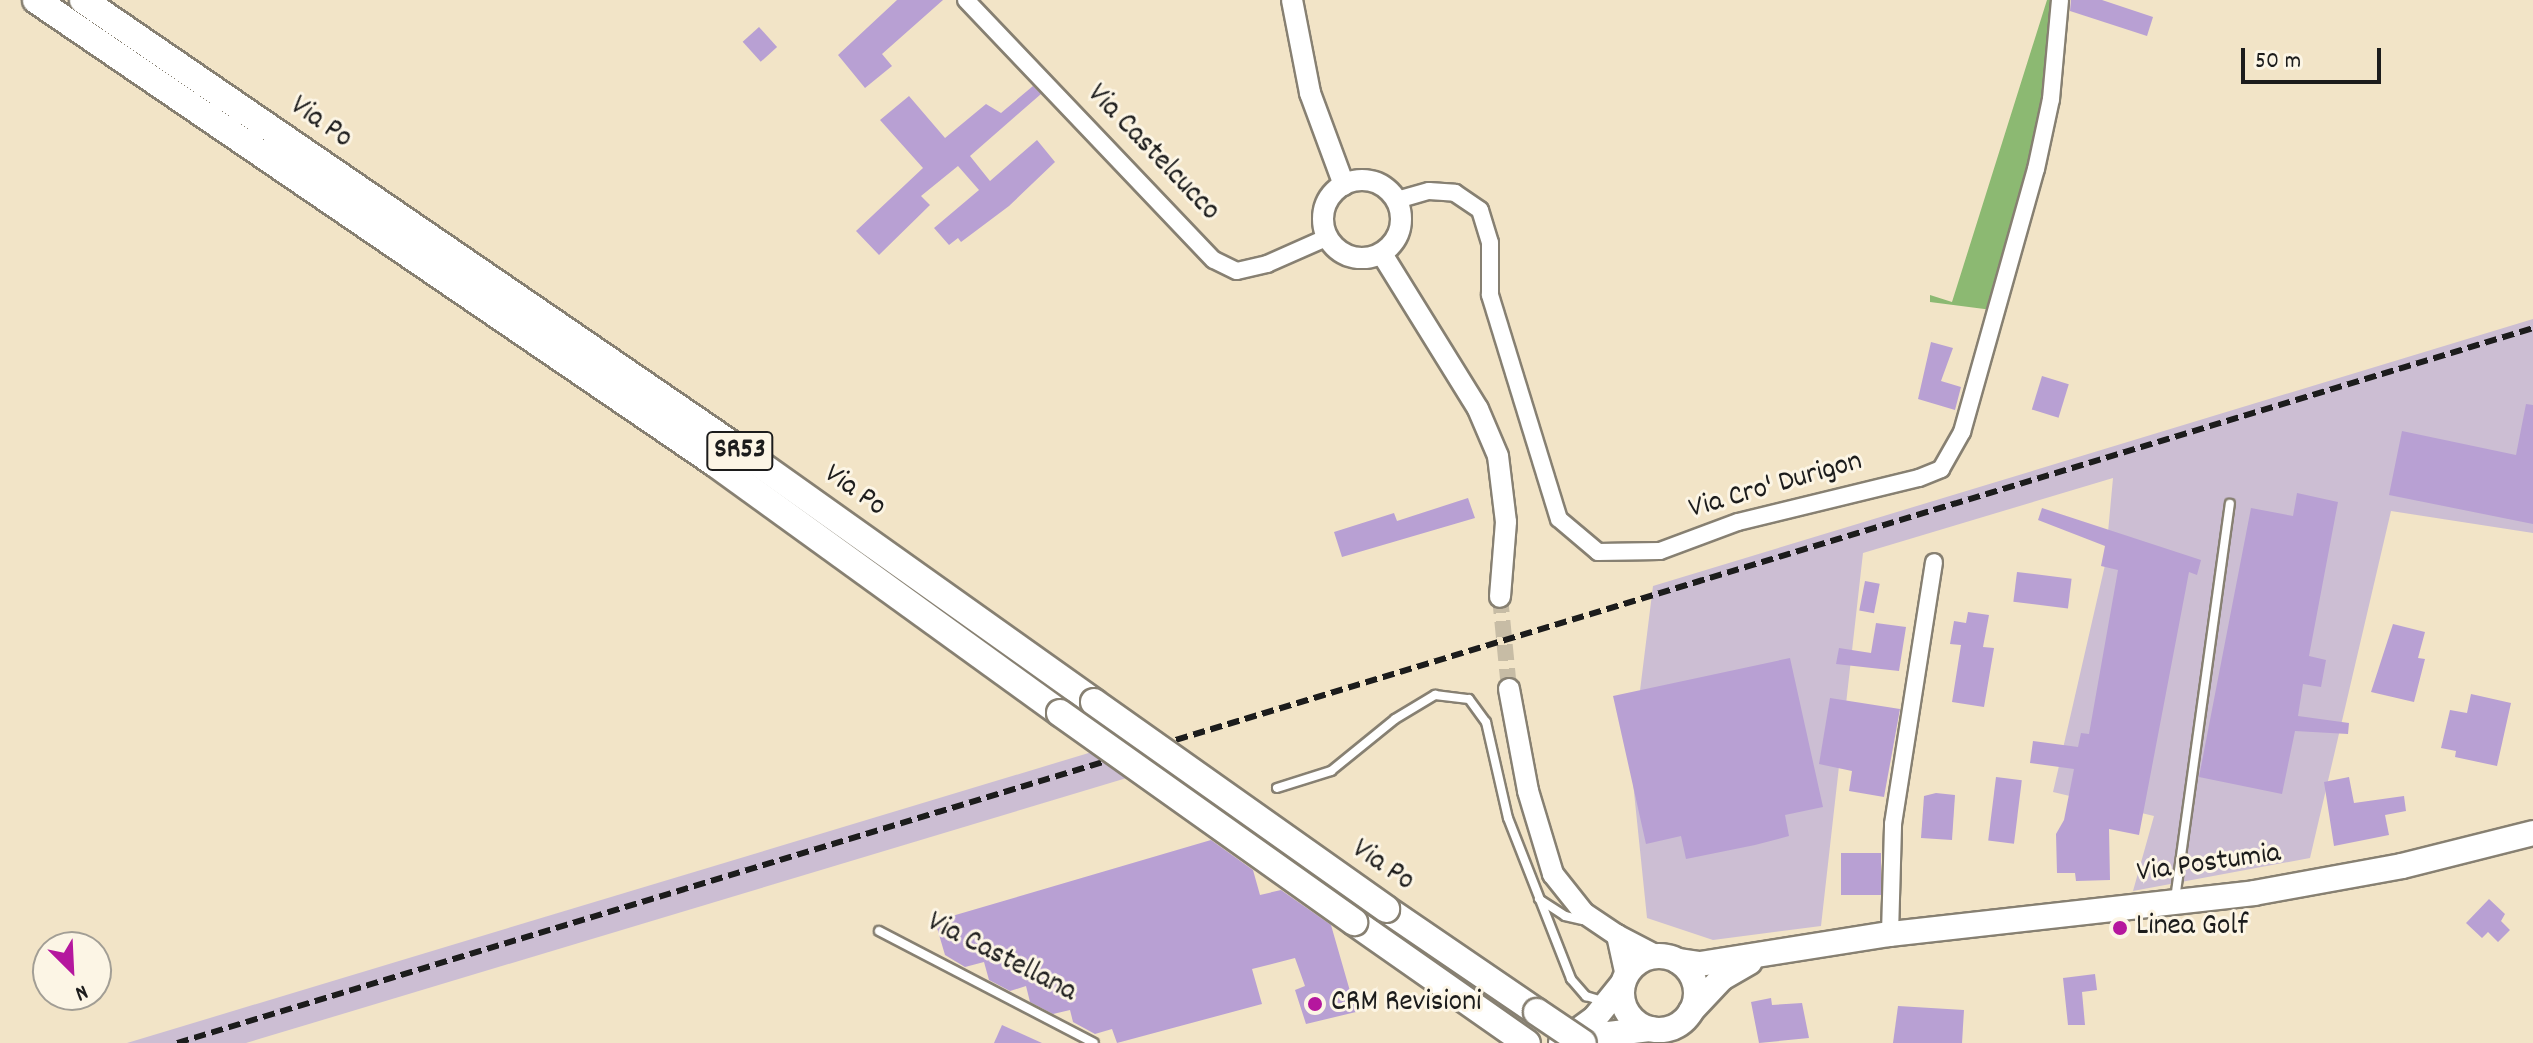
<!DOCTYPE html>
<html>
<head>
<meta charset="utf-8">
<style>
	body { margin:0 }
	#map { position:relative; width:2533px; height:1043px; overflow:hidden; background:#f2e4c7; font-family:Dekko,sans-serif }
	div>[style] { position:absolute }
	[style*='--x'] { left:calc(var(--x)*1px); top:calc(var(--y)*1px); width:calc(var(--w)*1px); rotate:calc(var(--a)*1deg) }
	.industrial>* { inset:0; background:#ccbed3 }
	.forest>* { inset:0; background:#8cb972 }
	.building>* { inset:0; background:#b8a0d3; transform-origin:0 0 }
	.minor-tunnel>* { height:16px; margin-top:-8px; transform-origin:0; background:repeating-linear-gradient(90deg,#c7bca5 0 16px,transparent 0 24px) }
	.roads { filter:drop-shadow(2px 0 #878072) drop-shadow(-2px 0 #878072) drop-shadow(0 2px #878072) drop-shadow(0 -2px #878072) }
	.service>* { height:8px; margin:-4px; padding:0 4px; transform-origin:4px; border-radius:4px; background:#fff }
	.minor>* { height:16px; margin:-8px; padding:0 8px; transform-origin:8px; border-radius:8px; background:#fff }
	.tertiary>* { height:20px; margin:-10px; padding:0 10px; transform-origin:10px; border-radius:10px; background:#fff }
	.tertiary>.ring { margin:-10px; padding:0; box-sizing:content-box; background:none; border:20px solid #fff; border-radius:50% }
	.primary>* { height:24px; margin:-12px; padding:0 12px; transform-origin:12px; border-radius:12px; background:#fff }
	.primary>.ring { margin:-12px; padding:0; box-sizing:content-box; background:none; border:24px solid #fff; border-radius:50% }
	.trunk>* { height:26px; margin:-13px; padding:0 13px; transform-origin:13px; border-radius:13px; background:#fff }
	.rail>* { height:6px; margin-top:-3px; transform-origin:0; background:repeating-linear-gradient(90deg,#1c1c1c 0 12px,transparent 0 18px) }
	.bridges { filter:drop-shadow(2px 0 #878072) drop-shadow(-2px 0 #878072) drop-shadow(0 2px #878072) drop-shadow(0 -2px #878072) }
	.trunk-bridge>* { height:26px; margin:-13px; padding:0 13px; transform-origin:13px; border-radius:13px; background:#fff }
	.dots>* { width:22px; height:22px; translate:-50% -50%; box-sizing:border-box; border:4px solid #fcf5e5; border-radius:50% }
	span { translate:-50% -50%; white-space:nowrap; text-align:center; line-height:1.15; -webkit-text-stroke:6px #fcf5e5; paint-order:stroke }
	.shield-label span { padding:2px 6px; background:#fcf5e5; border:2px solid; border-radius:6px; -webkit-text-stroke-width:0 }
	.shield-label { font-size:28px; color:#1c1c1c; font-weight:700 }
	.street-label { font-size:30px; color:#1c1c1c }
	.poi-label { font-size:30px; color:#1c1c1c }
	.left { translate:0 -50%; text-align:left }
	.north { position:absolute; left:32px; top:931px; width:80px; height:80px; box-sizing:border-box; background:#fcf5e5; border:2px solid #a29e95; border-radius:50%; rotate:156deg; font-size:22px; font-weight:700; line-height:32px; text-align:center; color:#1c1c1c }
	.north::after { content:''; display:block; margin:auto; width:28px; height:36px; background:#b5179e; clip-path:polygon(50% 0,100% 100%,50% 72%,0 100%) }
	.scale { position:absolute; left:2241px; top:48px; width:140px; height:36px; box-sizing:border-box; border:4px solid #1c1c1c; border-top:0; padding-left:10px; font-size:24px; line-height:28px; white-space:nowrap; color:#1c1c1c; -webkit-text-stroke:6px #fcf5e5; paint-order:stroke }
</style>
</head>
<body>
<div id="map">
	<div class="industrial">
		<div style="clip-path:polygon(2533px 319px,2533px 533px,2391px 511px,2310px 858px,2133px 891px,2154px 816px,2053px 792px,2105px 565px,2113px 478px,1863px 553px,1821px 926px,1713px 940px,1647px 918px,1631px 763px,1653px 586px)"></div>
		<div style="clip-path:polygon(1092px 752px,1130px 777px,246px 1043px,127px 1043px)"></div>
	</div>
	<div class="forest">
		<div style="clip-path:polygon(2047px 0,2067px 0,2061px 101px,2032px 185px,2000px 311px,1930px 302px,1930px 295px,1952px 302px)"></div>
	</div>
	<div class="building">
		<div style="clip-path:polygon(897px 0,943px 0,882px 54px,892px 66px,865px 88px,838px 55px)"></div>
		<div style="clip-path:polygon(2071px 0,2102px 0,2153px 17px,2147px 36px,2070px 11px)"></div>
		<div style="left:759px;top:27px;width:27px;height:22px;rotate:48deg"></div>
		<div style="clip-path:polygon(1033px 86px,1041px 94px,970px 156px,990px 181px,1037px 140px,1055px 162px,1009px 206px,961px 242px,958px 238px,949px 245px,934px 228px,979px 190px,958px 166px,921px 196px,930px 205px,879px 255px,856px 231px,923px 168px,880px 120px,909px 96px,945px 138px,986px 104px,1001px 113px)"></div>
		<div style="clip-path:polygon(1931px 342px,1953px 348px,1941px 381px,1961px 387px,1955px 410px,1918px 399px)"></div>
		<div style="left:2042px;top:376px;width:28px;height:35px;rotate:17deg"></div>
		<div style="clip-path:polygon(2526px 404px,2533px 405px,2533px 524px,2389px 495px,2402px 431px,2516px 455px)"></div>
		<div style="clip-path:polygon(2297px 493px,2338px 502px,2309px 656px,2326px 660px,2321px 687px,2303px 684px,2298px 716px,2349px 723px,2348px 734px,2295px 731px,2282px 794px,2199px 777px,2251px 508px,2293px 516px)"></div>
		<div style="clip-path:polygon(1468px 498px,1475px 518px,1342px 557px,1334px 532px,1394px 513px,1397px 521px)"></div>
		<div style="clip-path:polygon(2042px 508px,2201px 560px,2197px 575px,2189px 572px,2139px 835px,2109px 829px,2110px 880px,2076px 881px,2075px 873px,2057px 873px,2056px 834px,2064px 820px,2074px 769px,2030px 763px,2033px 741px,2078px 747px,2081px 733px,2089px 734px,2118px 570px,2101px 566px,2105px 546px,2038px 520px)"></div>
		<div style="left:2017px;top:572px;width:55px;height:30px;rotate:7deg"></div>
		<div style="left:1865px;top:581px;width:15px;height:30px;rotate:11deg"></div>
		<div style="clip-path:polygon(1968px 612px,1989px 615px,1983px 647px,1994px 648px,1984px 707px,1952px 702px,1961px 645px,1950px 644px,1954px 621px,1966px 623px)"></div>
		<div style="clip-path:polygon(1876px 623px,1906px 627px,1899px 671px,1836px 664px,1839px 648px,1871px 653px)"></div>
		<div style="clip-path:polygon(2393px 624px,2425px 632px,2418px 658px,2425px 659px,2414px 702px,2371px 692px)"></div>
		<div style="clip-path:polygon(1790px 658px,1823px 807px,1785px 815px,1789px 836px,1755px 845px,1686px 859px,1681px 836px,1646px 844px,1613px 696px)"></div>
		<div style="clip-path:polygon(2471px 694px,2511px 703px,2497px 766px,2455px 757px,2456px 751px,2441px 748px,2450px 710px,2467px 713px)"></div>
		<div style="clip-path:polygon(1830px 698px,1900px 709px,1884px 797px,1849px 791px,1852px 771px,1819px 764px)"></div>
		<div style="left:1996px;top:777px;width:26px;height:64px;rotate:7deg"></div>
		<div style="clip-path:polygon(2349px 777px,2354px 803px,2404px 796px,2406px 811px,2385px 815px,2389px 835px,2334px 846px,2324px 782px)"></div>
		<div style="clip-path:polygon(1936px 793px,1955px 795px,1952px 840px,1921px 838px,1924px 796px)"></div>
		<div style="clip-path:polygon(1211px 840px,1253px 870px,1260px 895px,1281px 890px,1331px 925px,1356px 1012px,1306px 1024px,1295px 990px,1305px 986px,1295px 958px,1252px 969px,1262px 1004px,1117px 1043px,1112px 1029px,1095px 1034px,1073px 1022px,1070px 1010px,1053px 1014px,1030px 1002px,1026px 986px,1010px 991px,989px 980px,984px 962px,965px 967px,945px 955px,935px 921px)"></div>
		<div style="left:1841px;top:853px;width:40px;height:42px"></div>
		<div style="clip-path:polygon(2489px 899px,2505px 914px,2501px 921px,2510px 930px,2498px 942px,2488px 932px,2482px 938px,2466px 923px)"></div>
		<div style="clip-path:polygon(2095px 974px,2097px 990px,2082px 992px,2085px 1025px,2068px 1025px,2063px 978px)"></div>
		<div style="clip-path:polygon(1771px 998px,1772px 1005px,1802px 1003px,1809px 1038px,1759px 1043px,1751px 1002px)"></div>
		<div style="clip-path:polygon(1898px 1006px,1964px 1010px,1962px 1043px,1893px 1043px)"></div>
		<div style="clip-path:polygon(1002px 1025px,1042px 1043px,994px 1043px)"></div>
	</div>
	<div class="minor-tunnel">
		<div style="--x:1500;--y:597;--w:92;--a:84.4"></div>
	</div>
	<div class="roads">
		<div class="service">
			<div style="--x:1277;--y:788;--w:57;--a:-17.5"></div>
			<div style="--x:1331;--y:771;--w:82;--a:-39.1"></div>
			<div style="--x:1395;--y:719;--w:47;--a:-31"></div>
			<div style="--x:1435;--y:695;--w:34;--a:7"></div>
			<div style="--x:1469;--y:699;--w:29;--a:54"></div>
			<div style="--x:1486;--y:722;--w:98;--a:77.1"></div>
			<div style="--x:1508;--y:818;--w:173;--a:68.6"></div>
			<div style="--x:1571;--y:979;--w:23;--a:49"></div>
			<div style="--x:1586;--y:996;--w:17;--a:17"></div>
			<div style="--x:1539;--y:899;--w:31;--a:33"></div>
			<div style="--x:1565;--y:916;--w:18;--a:13"></div>
			<div style="--x:2175;--y:899;--w:399;--a:-82.1"></div>
			<div style="--x:879;--y:931;--w:242;--a:27.5"></div>
		</div>
		<div class="minor">
			<div style="--x:966;--y:0;--w:359;--a:46.4"></div>
			<div style="--x:1214;--y:260;--w:25;--a:26"></div>
			<div style="--x:1237;--y:271;--w:31;--a:-13"></div>
			<div style="--x:1267;--y:264;--w:64;--a:-23.8"></div>
			<div style="--x:1397;--y:200;--w:33;--a:-16"></div>
			<div style="--x:1429;--y:191;--w:26;--a:4"></div>
			<div style="--x:1455;--y:193;--w:30;--a:34"></div>
			<div style="--x:1480;--y:210;--w:34;--a:73"></div>
			<div style="--x:1490;--y:243;--w:52;--a:90"></div>
			<div style="--x:1490;--y:295;--w:234;--a:72.9"></div>
			<div style="--x:1559;--y:519;--w:51;--a:40.2"></div>
			<div style="--x:1598;--y:552;--w:62;--a:-0.9"></div>
			<div style="--x:1660;--y:551;--w:83;--a:-20.4"></div>
			<div style="--x:1738;--y:522;--w:186;--a:-13.7"></div>
			<div style="--x:1919;--y:478;--w:24;--a:-22"></div>
			<div style="--x:1941;--y:469;--w:43;--a:-60.4"></div>
			<div style="--x:1962;--y:432;--w:273;--a:-74.3"></div>
			<div style="--x:2036;--y:169;--w:72;--a:-77.9"></div>
			<div style="--x:2051;--y:99;--w:99;--a:-84.8"></div>
			<div style="--x:1890;--y:934;--w:110;--a:-88.4"></div>
			<div style="--x:1893;--y:824;--w:265;--a:-81.1"></div>
		</div>
		<div class="tertiary">
			<div style="--x:1292;--y:0;--w:95;--a:79"></div>
			<div style="--x:1310;--y:93;--w:98;--a:69.7"></div>
			<div class="ring" style="left:1323px;top:180px;width:58px;height:58px"></div>
			<div style="--x:1382;--y:254;--w:182;--a:58.2"></div>
			<div style="--x:1478;--y:409;--w:51;--a:66.9"></div>
			<div style="--x:1498;--y:456;--w:66;--a:83.1"></div>
			<div style="--x:1506;--y:522;--w:75;--a:94.6"></div>
			<div style="--x:1509;--y:689;--w:104;--a:79.4"></div>
			<div style="--x:1528;--y:791;--w:87;--a:73.2"></div>
			<div style="--x:1553;--y:874;--w:50;--a:51.5"></div>
			<div style="--x:1584;--y:913;--w:40;--a:34"></div>
			<div style="--x:1626;--y:976;--w:42;--a:-102.4"></div>
			<div style="--x:1617;--y:935;--w:45;--a:27.7"></div>
		</div>
		<div class="primary">
			<div class="ring" style="left:1622px;top:956px;width:50px;height:50px"></div>
			<div style="--x:1678;--y:961;--w:22;--a:8"></div>
			<div style="--x:1700;--y:964;--w:192;--a:-9"></div>
			<div style="--x:1890;--y:934;--w:366;--a:-6.4"></div>
			<div style="--x:2254;--y:893;--w:150;--a:-10.3"></div>
			<div style="--x:2402;--y:866;--w:135;--a:-14.1"></div>
			<div style="--x:1691;--y:1011;--w:45;--a:-46.8"></div>
			<div style="--x:1722;--y:978;--w:32;--a:-30"></div>
			<div style="--x:1574;--y:1038;--w:78;--a:-6.7"></div>
			<div style="--x:1561;--y:1043;--w:42;--a:-36.3"></div>
			<div style="--x:1595;--y:1018;--w:45;--a:-51.3"></div>
		</div>
		<div class="trunk">
			<div style="--x:36;--y:0;--w:823;--a:34.31"></div>
			<div style="--x:716;--y:464;--w:425;--a:35.9"></div>
			<div style="--x:83;--y:0;--w:789;--a:34.42"></div>
			<div style="--x:734;--y:446;--w:442;--a:35.4"></div>
			<div style="--x:1386;--y:909;--w:183;--a:34.3"></div>
			<div style="--x:1354;--y:922;--w:211;--a:35"></div>
		</div>
	</div>
	<div class="rail">
		<div style="--x:177;--y:1043;--w:2462;--a:-16.88"></div>
	</div>
	<div class="bridges">
		<div class="trunk-bridge">
			<div style="--x:1094;--y:702;--w:358;--a:35.3"></div>
			<div style="--x:1060;--y:713;--w:361;--a:35.4"></div>
			<div style="--x:1537;--y:1012;--w:55;--a:34"></div>
		</div>
	</div>
	<div class="dots">
		<div style="left:2120px;top:928px;background:#b5179e"></div>
		<div style="left:1315px;top:1004px;background:#b5179e"></div>
	</div>
	<div class="shield-label">
		<span style="left:740px;top:451px">SR53</span>
	</div>
	<div class="street-label">
		<span style="left:320px;top:124px;rotate:35deg">Via Po</span>
		<span style="left:1152px;top:154px;rotate:46deg">Via Castelcucco</span>
		<span style="left:1776px;top:487px;rotate:-16deg">Via Cro' Durigon</span>
		<span style="left:854px;top:492px;rotate:35deg">Via Po</span>
		<span style="left:2209px;top:865px;rotate:-8deg">Via Postumia</span>
		<span style="left:1382px;top:867px;rotate:34deg">Via Po</span>
		<span style="left:1001px;top:959px;rotate:27deg">Via Castellana</span>
	</div>
	<div class="poi-label">
		<span class="left" style="left:2136px;top:928px">Linea Golf</span>
		<span class="left" style="left:1331px;top:1004px">CRM Revisioni</span>
	</div>
	<div class="north">N</div>
	<div class="scale">50 m</div>
</div>
</body>
</html>
